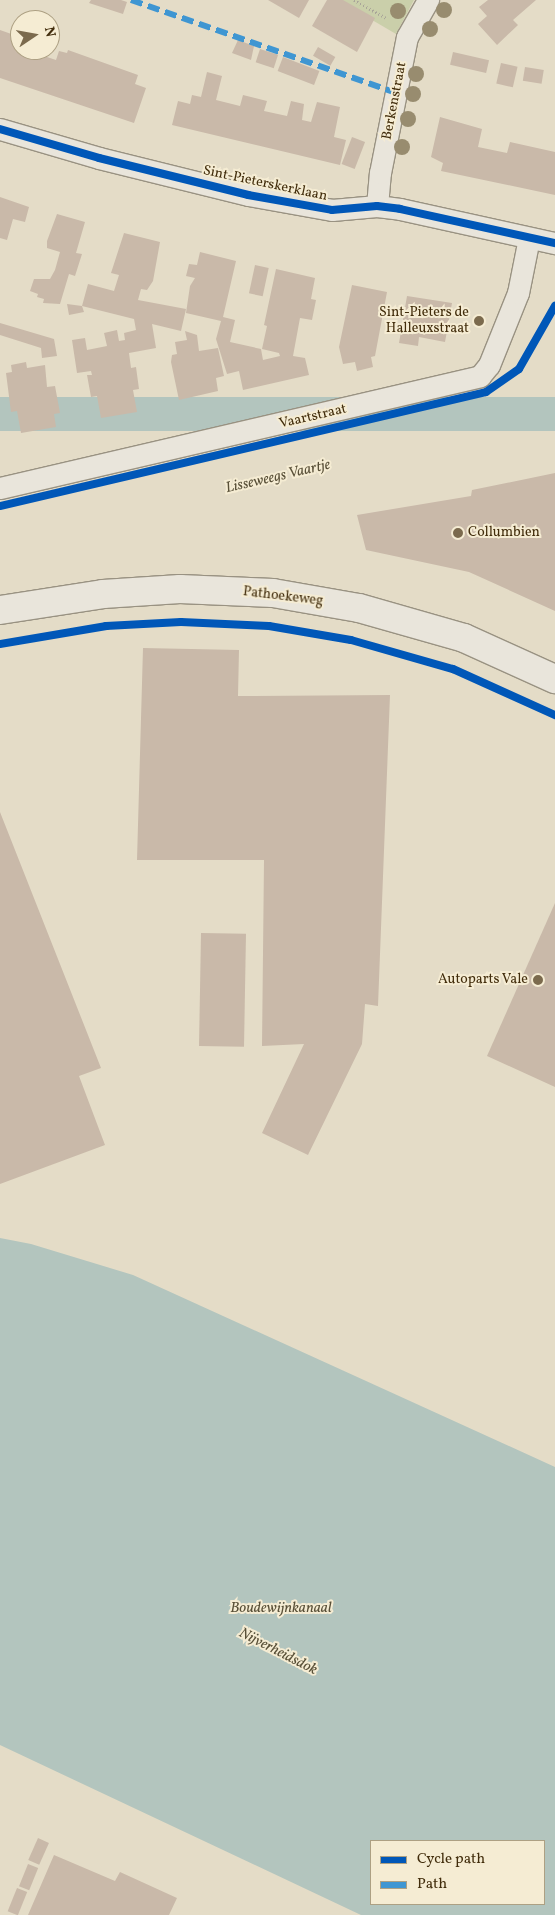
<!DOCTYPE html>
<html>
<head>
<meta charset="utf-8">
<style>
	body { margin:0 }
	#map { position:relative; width:555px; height:1915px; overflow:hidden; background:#e4dcc7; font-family:Vollkorn,serif }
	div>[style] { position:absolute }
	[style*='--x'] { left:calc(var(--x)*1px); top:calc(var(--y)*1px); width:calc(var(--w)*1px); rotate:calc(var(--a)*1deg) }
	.green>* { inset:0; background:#cacfaa }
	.water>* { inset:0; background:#b3c5be; transform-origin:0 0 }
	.building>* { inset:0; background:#c9b9a9; transform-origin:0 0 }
	.path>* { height:3px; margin-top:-1.5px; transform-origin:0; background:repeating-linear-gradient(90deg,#a9a599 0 1px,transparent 0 3.5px) }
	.roads { filter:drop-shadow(1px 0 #999282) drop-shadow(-1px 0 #999282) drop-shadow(0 1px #999282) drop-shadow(0 -1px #999282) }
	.street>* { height:21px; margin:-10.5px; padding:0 10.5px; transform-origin:10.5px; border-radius:10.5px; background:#e9e5db }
	.secondary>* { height:28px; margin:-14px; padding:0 14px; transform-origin:14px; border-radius:14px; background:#e9e5db }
	.quiet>* { height:6px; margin-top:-3px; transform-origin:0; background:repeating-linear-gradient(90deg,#3f96d2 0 12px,transparent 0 18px) }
	.cycleway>* { height:8px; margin:-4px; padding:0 4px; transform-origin:4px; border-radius:4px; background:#0057b8 }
	.trees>* { width:16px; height:16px; margin:-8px; border-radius:50%; background:#988c6f }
	.dots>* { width:14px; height:14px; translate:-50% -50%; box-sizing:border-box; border:2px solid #f5ecd3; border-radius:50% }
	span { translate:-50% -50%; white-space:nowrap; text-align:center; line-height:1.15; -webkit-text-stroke:4px #f5ecd3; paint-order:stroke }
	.street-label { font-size:14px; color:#422d0c }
	.poi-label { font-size:14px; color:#422d0c }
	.right { translate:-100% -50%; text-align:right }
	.left { translate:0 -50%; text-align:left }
	.water-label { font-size:15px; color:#595038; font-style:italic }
	.legend { position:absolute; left:370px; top:1840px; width:175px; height:65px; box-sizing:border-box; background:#f5ecd3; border:1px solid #ada083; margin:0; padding:6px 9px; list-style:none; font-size:15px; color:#422d0c }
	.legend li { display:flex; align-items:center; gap:10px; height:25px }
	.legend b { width:25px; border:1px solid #ada083 }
	.north { position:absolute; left:10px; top:10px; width:50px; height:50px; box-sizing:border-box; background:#f5ecd3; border:1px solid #ada083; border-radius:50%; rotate:78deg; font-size:14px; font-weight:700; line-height:20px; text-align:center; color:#422d0c }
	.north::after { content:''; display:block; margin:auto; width:18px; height:22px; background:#7b6a4d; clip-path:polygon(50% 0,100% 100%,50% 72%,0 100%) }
</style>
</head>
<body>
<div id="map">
	<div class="green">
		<div style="clip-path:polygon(338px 0,414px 0,396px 34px)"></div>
	</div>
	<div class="water">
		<div style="left:555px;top:397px;width:34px;height:569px;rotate:90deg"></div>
		<div style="clip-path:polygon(evenodd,0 1238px,31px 1244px,133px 1275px,555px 1467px,555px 1915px,361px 1915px,0 1745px,0 1238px,371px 1841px,544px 1841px,544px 1904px,371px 1904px,371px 1841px)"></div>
	</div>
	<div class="building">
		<div style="clip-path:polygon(91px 0,121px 0,127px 2px,123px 14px,89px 3px)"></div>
		<div style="clip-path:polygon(268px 0,309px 0,299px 18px)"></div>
		<div style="clip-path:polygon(327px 0,343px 0,375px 18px,357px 52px,312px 26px)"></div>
		<div style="clip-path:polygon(488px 0,536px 0,513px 20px,518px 25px,497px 45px,478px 24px,487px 16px,479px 7px)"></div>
		<div style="clip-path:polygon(20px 28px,20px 50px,43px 50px,41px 55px,56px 60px,59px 51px,67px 53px,68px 50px,138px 75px,135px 84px,146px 88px,134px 123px,0 78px,0 30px,17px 36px)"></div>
		<div style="clip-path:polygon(238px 40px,254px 46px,251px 60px,232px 53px)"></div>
		<div style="left:318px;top:47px;width:20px;height:10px;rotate:30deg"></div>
		<div style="left:260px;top:49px;width:19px;height:14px;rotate:18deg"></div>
		<div style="left:453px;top:52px;width:37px;height:13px;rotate:13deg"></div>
		<div style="left:283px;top:57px;width:39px;height:15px;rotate:21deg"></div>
		<div style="left:501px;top:63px;width:17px;height:21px;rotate:13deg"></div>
		<div style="left:525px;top:67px;width:19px;height:14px;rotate:9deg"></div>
		<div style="clip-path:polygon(207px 72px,222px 76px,216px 100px,240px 106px,243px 95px,267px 101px,264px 111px,287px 116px,291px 101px,304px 104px,302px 120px,311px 122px,317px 102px,340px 107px,334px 137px,346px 140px,340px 165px,172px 125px,178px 101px,190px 104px,192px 95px,201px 97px)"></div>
		<div style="clip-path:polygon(440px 117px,482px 129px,478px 147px,507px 153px,510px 142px,555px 152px,555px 195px,441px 171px,443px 163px,431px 157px)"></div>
		<div style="left:352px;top:137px;width:14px;height:29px;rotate:21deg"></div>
		<div style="clip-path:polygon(0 197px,29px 207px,25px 222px,13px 219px,7px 240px,0 238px)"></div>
		<div style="clip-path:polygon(57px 214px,85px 222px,76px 253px,82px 254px,75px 276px,69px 274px,60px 304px,43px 303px,44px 299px,37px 297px,38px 294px,30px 291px,34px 279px,50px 279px,55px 270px,60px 252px,47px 248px,47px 241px)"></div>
		<div style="clip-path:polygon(124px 233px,160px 242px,153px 281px,147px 290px,141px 289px,138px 300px,186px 309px,181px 331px,152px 324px,156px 348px,129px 353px,131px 368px,136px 367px,139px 389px,133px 390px,137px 412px,101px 418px,97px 396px,91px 397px,87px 375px,92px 375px,91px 371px,77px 373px,72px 340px,85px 338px,87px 350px,107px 346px,104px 333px,117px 330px,119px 341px,125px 340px,124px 333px,136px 330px,134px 319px,82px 306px,88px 284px,114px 291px,119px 275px,111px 273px)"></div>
		<div style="clip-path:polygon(200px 252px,236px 261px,223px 317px,235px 320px,230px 342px,261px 349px,263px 360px,280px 356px,279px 353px,262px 349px,267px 326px,264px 325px,276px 269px,315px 278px,311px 299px,316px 300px,312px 320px,300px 318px,293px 356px,305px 358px,309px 375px,243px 390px,239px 371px,227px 374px,216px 339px,221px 321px,186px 313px,190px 286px,195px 278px,186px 276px,189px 264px,197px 265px)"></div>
		<div style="left:255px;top:265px;width:14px;height:29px;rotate:12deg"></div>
		<div style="clip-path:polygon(352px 285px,387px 292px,375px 356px,371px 357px,373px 367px,357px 371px,355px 362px,343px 364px,339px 347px)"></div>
		<div style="clip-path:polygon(407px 296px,452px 303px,445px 342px,419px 337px,418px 346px,399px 343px)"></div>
		<div style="clip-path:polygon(67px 304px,82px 306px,84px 312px,69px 315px)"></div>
		<div style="clip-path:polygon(0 323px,54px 339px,57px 356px,42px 358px,41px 348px,0 335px)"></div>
		<div style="clip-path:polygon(185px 331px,197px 335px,199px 351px,218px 348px,224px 376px,216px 378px,218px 391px,179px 400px,171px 362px,172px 355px,177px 354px,175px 342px,187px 340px)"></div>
		<div style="clip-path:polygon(26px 362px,27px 368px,45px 365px,47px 387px,55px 386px,60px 413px,54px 414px,56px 427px,21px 433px,17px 411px,11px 412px,6px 373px,12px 372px,11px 365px)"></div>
		<div style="clip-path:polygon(555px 473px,555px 611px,469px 572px,366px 550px,357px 515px,471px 496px,472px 490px)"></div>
		<div style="clip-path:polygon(143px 648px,239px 650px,238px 696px,390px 695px,378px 1006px,365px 1004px,362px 1044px,308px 1155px,262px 1133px,304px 1044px,262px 1046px,264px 860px,137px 860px)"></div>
		<div style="clip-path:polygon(0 812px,101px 1068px,79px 1076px,105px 1145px,0 1184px)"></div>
		<div style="clip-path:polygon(555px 903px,555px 1087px,487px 1056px)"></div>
		<div style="left:201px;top:933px;width:45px;height:113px;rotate:1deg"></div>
		<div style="left:38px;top:1838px;width:12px;height:24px;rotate:24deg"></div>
		<div style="clip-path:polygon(54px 1855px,115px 1881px,120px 1872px,177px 1898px,169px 1915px,28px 1915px)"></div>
		<div style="left:28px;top:1864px;width:11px;height:24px;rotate:22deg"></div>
		<div style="left:17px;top:1888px;width:11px;height:25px;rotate:22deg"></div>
	</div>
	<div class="path">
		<div style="--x:354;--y:0;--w:37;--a:29"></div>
	</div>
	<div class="roads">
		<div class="street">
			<div style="--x:0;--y:129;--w:103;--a:16.3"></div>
			<div style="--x:99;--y:158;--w:154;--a:13.9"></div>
			<div style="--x:248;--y:195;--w:85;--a:10.1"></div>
			<div style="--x:332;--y:210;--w:45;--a:-5.1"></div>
			<div style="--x:377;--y:206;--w:23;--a:7"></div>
			<div style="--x:400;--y:209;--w:159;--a:12.4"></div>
			<div style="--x:377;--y:206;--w:33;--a:-85"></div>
			<div style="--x:380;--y:173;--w:139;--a:-78.8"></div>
			<div style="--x:407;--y:37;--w:43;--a:-60.4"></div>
			<div style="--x:0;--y:488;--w:493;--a:-13.1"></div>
			<div style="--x:480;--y:376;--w:14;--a:-51"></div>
			<div style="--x:489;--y:365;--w:78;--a:-68.1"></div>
			<div style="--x:518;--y:293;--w:56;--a:-78.7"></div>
		</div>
		<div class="secondary">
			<div style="--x:0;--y:610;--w:104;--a:-8.8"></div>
			<div style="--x:103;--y:594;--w:77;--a:-3.7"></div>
			<div style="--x:180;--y:589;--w:93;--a:2.5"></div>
			<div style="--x:273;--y:593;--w:87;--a:9.9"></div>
			<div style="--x:359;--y:608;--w:109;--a:15.9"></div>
			<div style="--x:464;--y:638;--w:100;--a:24.3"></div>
		</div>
	</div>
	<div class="quiet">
		<div style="--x:131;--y:0;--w:281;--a:19.3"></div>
	</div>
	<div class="cycleway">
		<div style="--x:0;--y:129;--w:103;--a:16.3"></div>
		<div style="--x:99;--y:158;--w:154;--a:13.9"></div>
		<div style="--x:248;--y:195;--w:85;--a:10.1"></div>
		<div style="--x:332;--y:210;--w:45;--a:-5.1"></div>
		<div style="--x:377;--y:206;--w:23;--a:7"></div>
		<div style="--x:400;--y:209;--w:159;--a:12.4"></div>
		<div style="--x:0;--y:506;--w:499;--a:-13.2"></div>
		<div style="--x:486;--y:392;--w:40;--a:-34.9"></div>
		<div style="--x:519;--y:369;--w:73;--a:-60.3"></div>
		<div style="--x:0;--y:644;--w:108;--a:-9.6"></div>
		<div style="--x:106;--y:626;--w:75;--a:-3.1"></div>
		<div style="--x:181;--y:622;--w:88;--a:2.6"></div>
		<div style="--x:269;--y:626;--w:83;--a:9.7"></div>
		<div style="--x:351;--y:640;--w:106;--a:15.9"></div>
		<div style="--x:453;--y:669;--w:112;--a:24.3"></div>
	</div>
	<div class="trees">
		<div style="left:444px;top:10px"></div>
		<div style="left:398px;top:11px"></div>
		<div style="left:430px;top:29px"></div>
		<div style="left:416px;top:74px"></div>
		<div style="left:413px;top:94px"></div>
		<div style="left:408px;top:119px"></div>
		<div style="left:402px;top:147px"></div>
	</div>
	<div class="dots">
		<div style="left:479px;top:321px;background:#7b6a4d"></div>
		<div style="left:458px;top:533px;background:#7b6a4d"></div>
		<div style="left:538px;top:980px;background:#7b6a4d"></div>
	</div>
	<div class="street-label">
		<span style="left:395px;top:101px;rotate:-79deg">Berkenstraat</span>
		<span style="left:265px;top:184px;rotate:12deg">Sint-Pieterskerklaan</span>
		<span style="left:313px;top:417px;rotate:-13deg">Vaartstraat</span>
		<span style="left:283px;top:597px;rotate:7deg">Pathoekeweg</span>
	</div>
	<div class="poi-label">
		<span class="right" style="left:469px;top:321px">Sint-Pieters de<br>Halleuxstraat</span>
		<span class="left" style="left:468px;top:533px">Collumbien</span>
		<span class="right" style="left:528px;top:980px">Autoparts Vale</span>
	</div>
	<div class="water-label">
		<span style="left:278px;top:477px;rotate:-13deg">Lisseweegs Vaartje</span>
		<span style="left:281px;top:1609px">Boudewijnkanaal</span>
		<span style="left:278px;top:1652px;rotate:27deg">Nijverheidsdok</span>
	</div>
	<ul class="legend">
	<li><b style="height:6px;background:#0057b8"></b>Cycle path</li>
	<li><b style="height:6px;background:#3f96d2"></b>Path</li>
	</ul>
	<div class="north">N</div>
</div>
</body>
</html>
